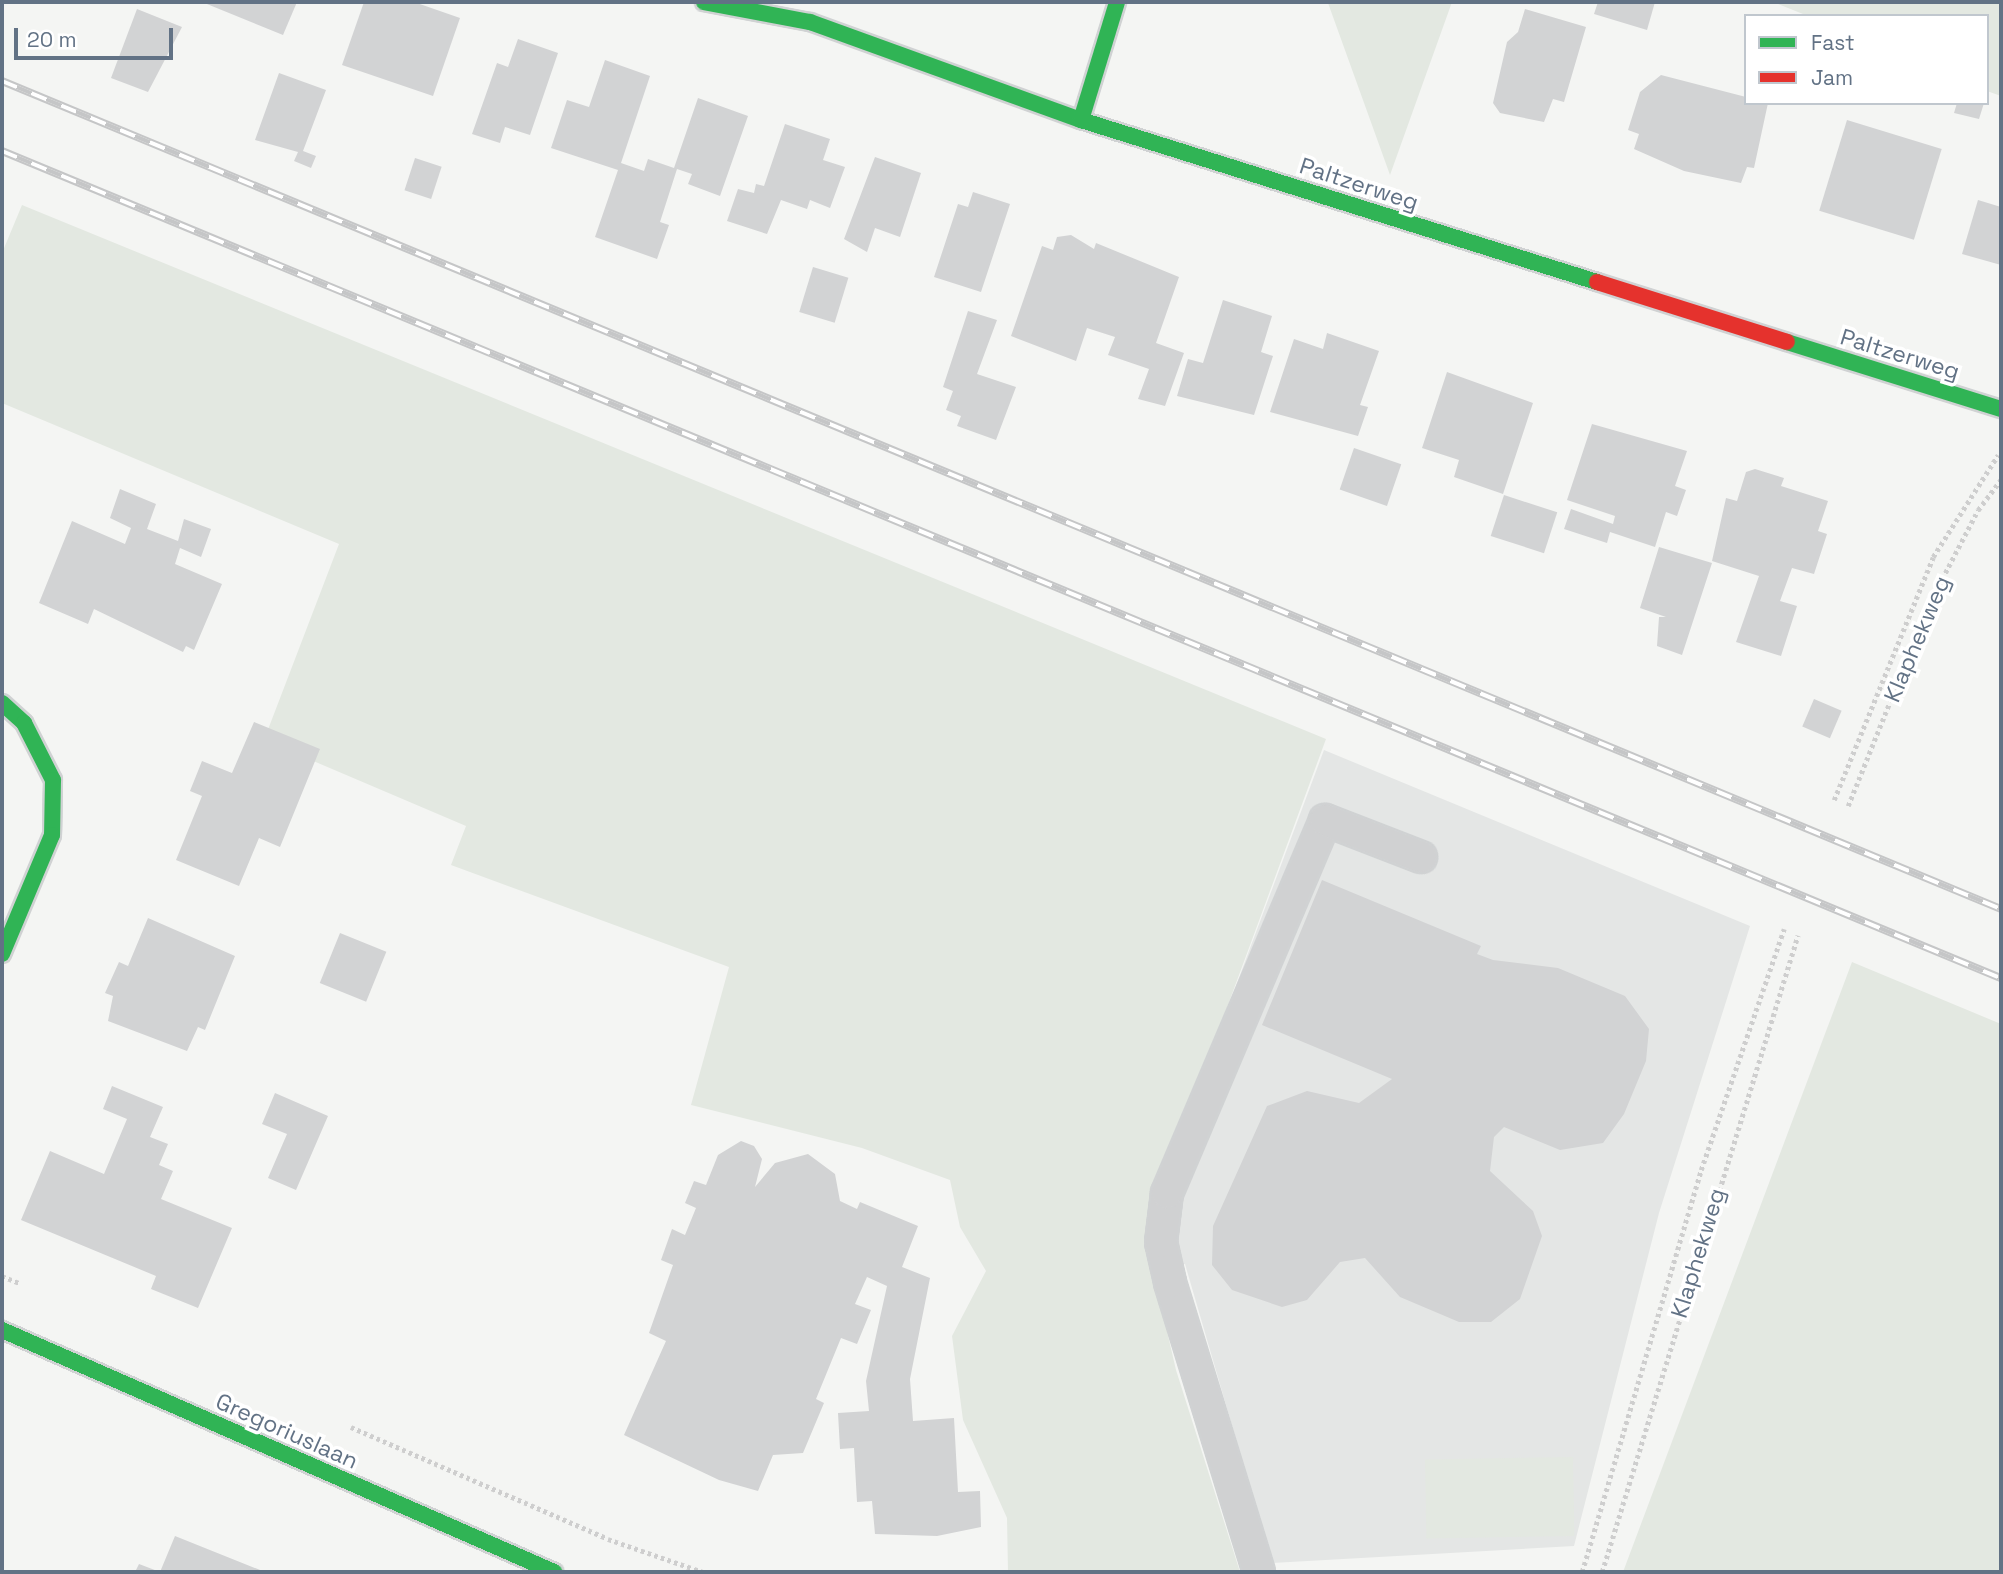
<!DOCTYPE html>
<html>
<head>
<meta charset="utf-8">
<style>
	body { margin:0 }
	#map { position:relative; width:2003px; height:1574px; overflow:hidden; background:#f4f5f3; font-family:"Space Grotesk",sans-serif }
	div>[style] { position:absolute }
	[style*='--x'] { left:calc(var(--x)*1px); top:calc(var(--y)*1px); width:calc(var(--w)*1px); rotate:calc(var(--a)*1deg) }
	.built>* { inset:0; background:#e4e6e5 }
	.green>* { inset:0; background:#e3e8e1; transform-origin:0 0 }
	.building>* { inset:0; background:#d2d3d4; transform-origin:0 0 }
	.path>* { height:4.5px; margin-top:-2.25px; transform-origin:0; background:repeating-linear-gradient(90deg,#cecece 0 3.5px,transparent 0 7px) }
	.roads { filter:drop-shadow(2px 0 #d0d2d3) drop-shadow(-2px 0 #d0d2d3) drop-shadow(0 2px #d0d2d3) drop-shadow(0 -2px #d0d2d3) }
	.lane>* { height:30px; margin:-15px; padding:0 15px; transform-origin:15px; border-radius:15px; background:#d0d1d2 }
	.fast>* { height:16px; margin:-8px; padding:0 8px; transform-origin:8px; border-radius:8px; background:#30b455 }
	.jam>* { height:16px; margin:-8px; padding:0 8px; transform-origin:8px; border-radius:8px; background:#e5322d }
	.rail>* { height:8px; margin-top:-4px; transform-origin:0; background:repeating-linear-gradient(90deg,#fff 0 16px,#c5c6c7 0 32px); box-sizing:border-box; border-block:2px solid #c5c6c7 }
	span { translate:-50% -50%; white-space:nowrap; text-align:center; line-height:1.15; -webkit-text-stroke:7px #fff; paint-order:stroke }
	.street-label { font-size:23px; color:#627285 }
	.frame { position:absolute; inset:0; border:4px solid #627285; pointer-events:none }
	.legend { position:absolute; left:1744px; top:14px; width:245px; height:91px; box-sizing:border-box; background:#fff; border:2px solid #c0c7ce; margin:0; padding:9px 12px; list-style:none; font-size:21px; color:#627285 }
	.legend li { display:flex; align-items:center; gap:14px; height:35px }
	.legend b { width:35px; border:2px solid #c0c7ce }
	.scale { position:absolute; left:14px; top:28px; width:159px; height:32px; box-sizing:border-box; border:4px solid #627285; border-top:0; padding-left:9px; font-size:21px; line-height:24px; white-space:nowrap; color:#627285; -webkit-text-stroke:5px #fff; paint-order:stroke }
</style>
</head>
<body>
<div id="map">
	<div class="built">
		<div style="clip-path:polygon(1324px 750px,1750px 926px,1659px 1213px,1574px 1546px,1272px 1563px,1185px 1264px,1153px 1271px,1152px 1211px)"></div>
	</div>
	<div class="green">
		<div style="clip-path:polygon(1327px 2px,1452px 2px,1390px 175px,1328px 3px)"></div>
		<div style="clip-path:polygon(1773px 2px,2001px 2px,2001px 96px,1987px 91px,1987px 16px,1808px 16px)"></div>
		<div style="clip-path:polygon(22px 205px,1326px 739px,1152px 1211px,1153px 1271px,1176px 1370px,1240px 1572px,1008px 1572px,1007px 1518px,963px 1420px,952px 1336px,986px 1271px,960px 1227px,950px 1180px,862px 1148px,691px 1105px,729px 967px,451px 865px,466px 826px,264px 740px,339px 544px,2px 403px,2px 253px)"></div>
		<div style="clip-path:polygon(1852px 962px,2001px 1024px,2001px 1572px,1623px 1572px)"></div>
		<div style="left:1573px;top:1457px;width:79px;height:148px;rotate:89deg"></div>
	</div>
	<div class="building">
		<div style="clip-path:polygon(202px 2px,297px 2px,283px 35px)"></div>
		<div style="clip-path:polygon(364px 2px,414px 2px,460px 18px,433px 96px,342px 65px)"></div>
		<div style="clip-path:polygon(1598px 2px,1655px 2px,1647px 30px,1594px 14px)"></div>
		<div style="clip-path:polygon(137px 9px,182px 27px,148px 92px,111px 78px)"></div>
		<div style="clip-path:polygon(1525px 9px,1586px 27px,1564px 102px,1553px 99px,1544px 122px,1500px 113px,1493px 103px,1507px 42px,1518px 32px)"></div>
		<div style="clip-path:polygon(518px 39px,558px 53px,530px 135px,505px 127px,500px 143px,472px 134px,497px 63px,508px 67px)"></div>
		<div style="clip-path:polygon(605px 60px,650px 76px,621px 163px,644px 171px,648px 159px,674px 168px,698px 98px,748px 116px,720px 196px,688px 184px,692px 174px,677px 169px,660px 222px,669px 225px,657px 259px,595px 237px,618px 170px,551px 148px,567px 100px,589px 107px)"></div>
		<div style="clip-path:polygon(279px 73px,326px 90px,303px 151px,316px 156px,311px 168px,294px 161px,298px 152px,255px 140px)"></div>
		<div style="clip-path:polygon(1661px 75px,1746px 97px,1746px 103px,1768px 103px,1754px 168px,1747px 167px,1741px 183px,1684px 171px,1634px 149px,1639px 134px,1628px 130px,1640px 92px)"></div>
		<div style="clip-path:polygon(1957px 103px,1984px 103px,1979px 119px,1954px 113px)"></div>
		<div style="left:1847px;top:120px;width:99px;height:95px;rotate:17deg"></div>
		<div style="clip-path:polygon(785px 124px,830px 139px,823px 160px,845px 167px,830px 208px,810px 200px,807px 209px,781px 200px,767px 234px,727px 221px,738px 189px,754px 193px,756px 184px,764px 186px)"></div>
		<div style="clip-path:polygon(875px 157px,921px 173px,900px 237px,875px 228px,867px 252px,844px 239px)"></div>
		<div style="left:415px;top:158px;width:28px;height:34px;rotate:18deg"></div>
		<div style="clip-path:polygon(973px 192px,1010px 204px,981px 292px,934px 277px,958px 204px,968px 207px)"></div>
		<div style="clip-path:polygon(1978px 200px,2001px 207px,2001px 265px,1962px 254px)"></div>
		<div style="clip-path:polygon(1071px 235px,1094px 249px,1096px 243px,1179px 277px,1156px 343px,1184px 353px,1165px 406px,1138px 399px,1149px 369px,1108px 355px,1115px 337px,1087px 328px,1076px 361px,1011px 336px,1042px 246px,1053px 250px,1057px 237px)"></div>
		<div style="left:813px;top:267px;width:37px;height:47px;rotate:17deg"></div>
		<div style="clip-path:polygon(1223px 300px,1272px 316px,1261px 352px,1273px 356px,1254px 415px,1177px 396px,1188px 359px,1203px 363px)"></div>
		<div style="clip-path:polygon(968px 311px,997px 320px,977px 374px,1016px 387px,996px 440px,957px 426px,961px 416px,946px 410px,953px 391px,943px 387px)"></div>
		<div style="clip-path:polygon(1327px 333px,1379px 351px,1360px 405px,1368px 407px,1358px 436px,1270px 412px,1294px 339px,1323px 349px)"></div>
		<div style="clip-path:polygon(1447px 372px,1533px 403px,1503px 494px,1454px 477px,1459px 460px,1422px 448px)"></div>
		<div style="clip-path:polygon(1592px 424px,1687px 451px,1675px 486px,1686px 490px,1677px 516px,1666px 512px,1655px 547px,1610px 532px,1607px 543px,1564px 529px,1571px 509px,1613px 524px,1615px 516px,1567px 500px)"></div>
		<div style="left:1354px;top:448px;width:50px;height:44px;rotate:19deg"></div>
		<div style="clip-path:polygon(1755px 469px,1784px 478px,1781px 486px,1828px 501px,1818px 531px,1827px 534px,1814px 574px,1792px 568px,1780px 601px,1797px 606px,1781px 656px,1736px 642px,1759px 576px,1712px 561px,1726px 498px,1737px 501px,1746px 472px)"></div>
		<div style="clip-path:polygon(120px 489px,156px 504px,147px 529px,178px 541px,184px 519px,211px 529px,201px 557px,180px 548px,175px 564px,222px 584px,194px 650px,186px 646px,183px 652px,94px 609px,88px 624px,39px 603px,72px 521px,125px 544px,131px 528px,110px 518px)"></div>
		<div style="left:1504px;top:495px;width:56px;height:43px;rotate:18deg"></div>
		<div style="clip-path:polygon(1659px 547px,1712px 563px,1682px 655px,1657px 646px,1659px 617px,1666px 617px,1640px 608px)"></div>
		<div style="left:1814px;top:699px;width:30px;height:30px;rotate:23deg"></div>
		<div style="clip-path:polygon(254px 722px,320px 749px,280px 847px,259px 838px,239px 886px,176px 860px,202px 796px,190px 791px,202px 761px,232px 773px)"></div>
		<div style="clip-path:polygon(1322px 880px,1481px 946px,1477px 954px,1493px 960px,1558px 968px,1625px 996px,1649px 1029px,1646px 1061px,1624px 1114px,1603px 1143px,1560px 1150px,1504px 1127px,1494px 1137px,1490px 1171px,1533px 1211px,1542px 1236px,1520px 1299px,1491px 1322px,1459px 1322px,1400px 1297px,1365px 1258px,1340px 1262px,1307px 1300px,1282px 1307px,1232px 1290px,1212px 1265px,1213px 1226px,1267px 1106px,1307px 1091px,1359px 1103px,1392px 1079px,1262px 1025px)"></div>
		<div style="clip-path:polygon(148px 918px,235px 956px,205px 1030px,198px 1027px,187px 1051px,108px 1021px,113px 996px,105px 993px,119px 962px,128px 966px)"></div>
		<div style="left:340px;top:933px;width:50px;height:54px;rotate:22deg"></div>
		<div style="clip-path:polygon(112px 1086px,163px 1107px,150px 1137px,168px 1144px,159px 1165px,173px 1171px,161px 1199px,232px 1228px,198px 1308px,151px 1289px,156px 1276px,21px 1220px,50px 1151px,104px 1174px,127px 1119px,103px 1109px)"></div>
		<div style="clip-path:polygon(275px 1093px,328px 1116px,296px 1190px,268px 1178px,287px 1134px,262px 1124px)"></div>
		<div style="clip-path:polygon(741px 1141px,754px 1146px,762px 1159px,755px 1187px,775px 1163px,808px 1154px,835px 1174px,840px 1201px,857px 1209px,860px 1202px,918px 1226px,902px 1267px,930px 1278px,910px 1379px,913px 1421px,954px 1418px,958px 1492px,980px 1491px,981px 1527px,937px 1536px,875px 1534px,872px 1501px,857px 1502px,854px 1448px,840px 1449px,838px 1413px,869px 1411px,866px 1381px,887px 1286px,867px 1277px,855px 1304px,871px 1310px,857px 1344px,841px 1338px,816px 1399px,824px 1403px,803px 1453px,773px 1455px,758px 1491px,719px 1480px,624px 1435px,666px 1341px,649px 1333px,673px 1265px,661px 1260px,672px 1229px,685px 1235px,696px 1208px,685px 1203px,694px 1181px,706px 1185px,718px 1155px)"></div>
		<div style="clip-path:polygon(175px 1536px,265px 1572px,135px 1572px,139px 1564px,160px 1572px)"></div>
	</div>
	<div class="path">
		<div style="--x:1834;--y:800;--w:262;--a:-67.8"></div>
		<div style="--x:1933;--y:557;--w:121;--a:-57.5"></div>
		<div style="--x:1848;--y:806;--w:218;--a:-68.1"></div>
		<div style="--x:1929;--y:604;--w:106;--a:-62.5"></div>
		<div style="--x:1978;--y:510;--w:38;--a:-53"></div>
		<div style="--x:2;--y:1276;--w:18;--a:22"></div>
		<div style="--x:351;--y:1427;--w:280;--a:23.5"></div>
		<div style="--x:608;--y:1539;--w:101;--a:19.2"></div>
		<div style="--x:1351;--y:1572;--w:176;--a:0"></div>
		<div style="--x:1582;--y:1572;--w:419;--a:-73.5"></div>
		<div style="--x:1701;--y:1170;--w:255;--a:-71"></div>
		<div style="--x:1602;--y:1572;--w:666;--a:-72.9"></div>
	</div>
	<div class="roads">
		<div class="lane">
			<div style="--x:1259;--y:1572;--w:303;--a:-107.1"></div>
			<div style="--x:1170;--y:1282;--w:41;--a:-102.7"></div>
			<div style="--x:1161;--y:1242;--w:49;--a:-83"></div>
			<div style="--x:1167;--y:1193;--w:405;--a:-67"></div>
			<div style="--x:1325;--y:820;--w:103;--a:21.1"></div>
		</div>
		<div class="fast">
			<div style="--x:704;--y:2;--w:108;--a:10.7"></div>
			<div style="--x:810;--y:22;--w:288;--a:19.9"></div>
			<div style="--x:1081;--y:120;--w:541;--a:17.43"></div>
			<div style="--x:1081;--y:120;--w:123;--a:-73"></div>
			<div style="--x:1787;--y:342;--w:224;--a:17.4"></div>
			<div style="--x:2;--y:703;--w:30;--a:42"></div>
			<div style="--x:24;--y:723;--w:64;--a:63"></div>
			<div style="--x:53;--y:780;--w:55;--a:91"></div>
			<div style="--x:52;--y:835;--w:129;--a:112.8"></div>
			<div style="--x:2;--y:1330;--w:603;--a:23.67"></div>
		</div>
		<div class="jam">
			<div style="--x:1597;--y:282;--w:199;--a:17.5"></div>
		</div>
	</div>
	<div class="rail">
		<div style="--x:2;--y:81;--w:2164;--a:22.5"></div>
		<div style="--x:2;--y:151;--w:2163;--a:22.48"></div>
	</div>
	<div class="street-label">
		<span style="left:1359px;top:184px;rotate:18deg">Paltzerweg</span>
		<span style="left:1900px;top:354px;rotate:17deg">Paltzerweg</span>
		<span style="left:1917px;top:639px;rotate:-67deg">Klaphekweg</span>
		<span style="left:1698px;top:1253px;rotate:-73deg">Klaphekweg</span>
		<span style="left:287px;top:1431px;rotate:24deg">Gregoriuslaan</span>
	</div>
	<div class="frame"></div>
	<ul class="legend">
	<li><b style="height:9px;background:#30b455"></b>Fast</li>
	<li><b style="height:9px;background:#e5322d"></b>Jam</li>
	</ul>
	<div class="scale">20 m</div>
</div>
</body>
</html>
